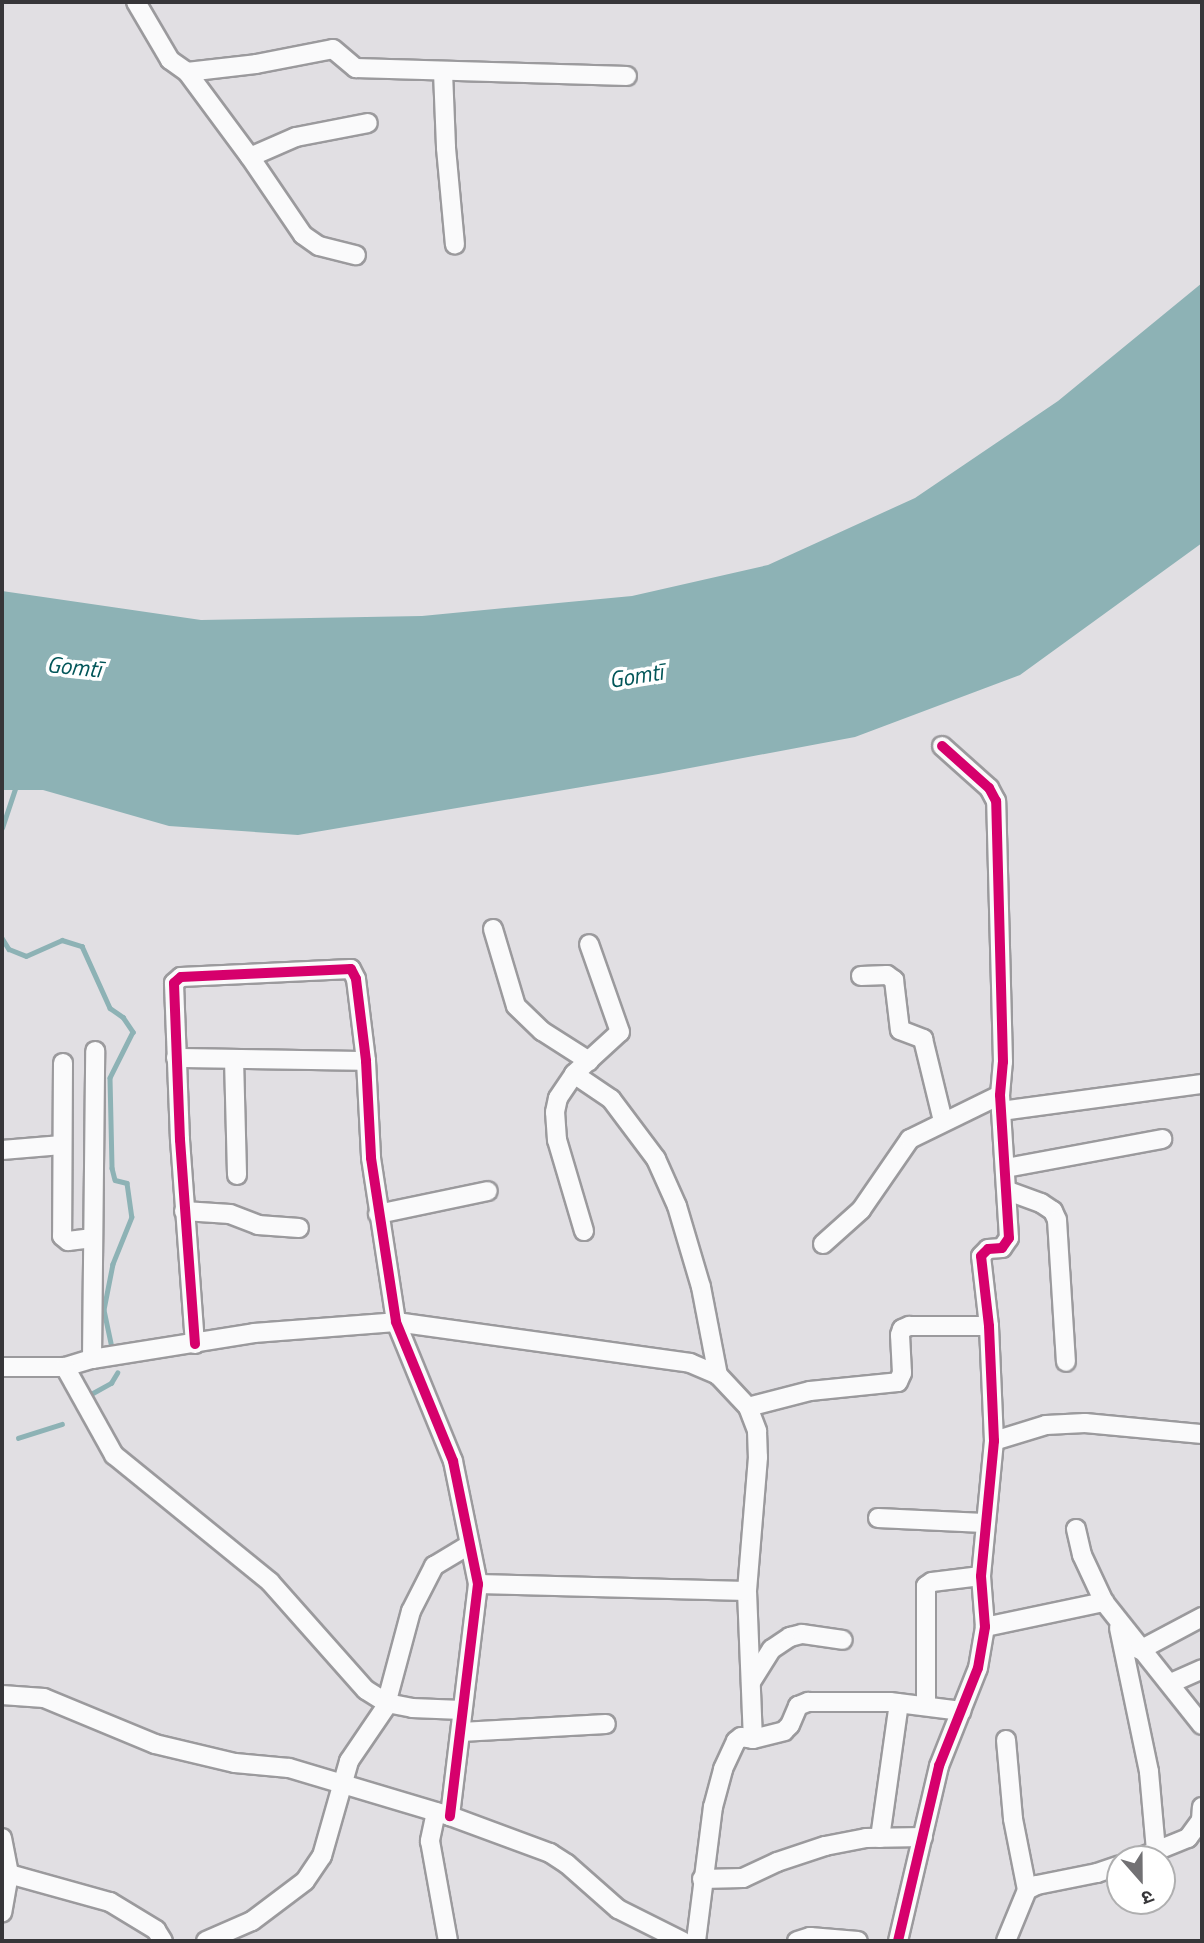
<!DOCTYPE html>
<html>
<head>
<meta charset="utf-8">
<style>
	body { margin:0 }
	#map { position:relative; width:1204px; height:1943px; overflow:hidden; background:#e1dfe3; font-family:"Titillium Web","Noto Sans Devanagari",sans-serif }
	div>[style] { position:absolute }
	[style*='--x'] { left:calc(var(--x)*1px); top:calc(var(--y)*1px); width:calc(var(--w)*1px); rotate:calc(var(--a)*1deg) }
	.water>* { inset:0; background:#8db2b5 }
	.stream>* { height:4.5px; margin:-2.25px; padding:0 2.25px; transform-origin:2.25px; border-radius:2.25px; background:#8db2b5 }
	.roads { filter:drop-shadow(2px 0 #9b9a9d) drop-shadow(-2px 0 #9b9a9d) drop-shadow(0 2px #9b9a9d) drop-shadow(0 -2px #9b9a9d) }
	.minor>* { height:18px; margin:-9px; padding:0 9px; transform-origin:9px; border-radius:9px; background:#fafafb }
	.cycleway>* { height:10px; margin:-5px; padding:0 5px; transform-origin:5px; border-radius:5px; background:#d6006c }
	span { translate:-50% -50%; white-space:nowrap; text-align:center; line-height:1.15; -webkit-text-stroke:7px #fff; paint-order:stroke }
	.water-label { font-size:23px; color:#025659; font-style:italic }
	.frame { position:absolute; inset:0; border:4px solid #373639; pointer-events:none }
	.north { position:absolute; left:1106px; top:1845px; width:70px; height:70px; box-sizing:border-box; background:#fff; border:2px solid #afafb0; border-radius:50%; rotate:159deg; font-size:19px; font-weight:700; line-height:28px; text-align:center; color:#373639 }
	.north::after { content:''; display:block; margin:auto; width:24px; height:32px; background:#727174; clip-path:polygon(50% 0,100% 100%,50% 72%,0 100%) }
</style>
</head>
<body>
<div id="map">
	<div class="water">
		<div style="clip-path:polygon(1202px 283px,1202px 543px,1020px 675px,855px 737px,658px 774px,298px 835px,169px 826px,43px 790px,2px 790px,2px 591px,201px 620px,422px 616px,632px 596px,768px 565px,915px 498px,1058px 401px)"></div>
	</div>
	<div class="stream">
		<div style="--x:2;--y:828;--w:44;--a:-71.6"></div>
		<div style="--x:2;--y:938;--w:13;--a:58"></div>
		<div style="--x:9;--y:949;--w:18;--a:22"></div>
		<div style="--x:26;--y:956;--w:39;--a:-24"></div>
		<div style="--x:62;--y:940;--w:21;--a:17"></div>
		<div style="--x:82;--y:946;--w:68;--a:65.7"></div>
		<div style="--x:110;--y:1008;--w:16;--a:35"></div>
		<div style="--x:123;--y:1017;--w:18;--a:56"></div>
		<div style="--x:133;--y:1032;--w:51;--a:116.6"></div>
		<div style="--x:110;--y:1078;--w:90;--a:88.7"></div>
		<div style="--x:112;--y:1168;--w:12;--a:76"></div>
		<div style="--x:115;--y:1180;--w:12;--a:14"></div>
		<div style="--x:127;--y:1183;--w:34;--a:82"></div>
		<div style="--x:132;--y:1217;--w:51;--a:112"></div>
		<div style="--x:113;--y:1264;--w:47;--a:101.1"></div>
		<div style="--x:104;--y:1310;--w:38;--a:78"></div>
		<div style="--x:91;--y:1394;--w:23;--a:-29"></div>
		<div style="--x:111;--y:1383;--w:12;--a:-59"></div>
		<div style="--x:18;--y:1438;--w:46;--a:-17.7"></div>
	</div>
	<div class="roads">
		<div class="minor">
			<div style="--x:136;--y:2;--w:67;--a:59.6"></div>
			<div style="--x:170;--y:60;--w:21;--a:35"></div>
			<div style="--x:187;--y:72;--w:69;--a:-6.6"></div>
			<div style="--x:256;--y:64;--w:78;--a:-11"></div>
			<div style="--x:333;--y:49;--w:30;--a:40"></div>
			<div style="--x:356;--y:68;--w:271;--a:1.7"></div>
			<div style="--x:187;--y:72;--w:106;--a:53.5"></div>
			<div style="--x:250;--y:157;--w:94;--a:55.8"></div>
			<div style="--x:303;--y:235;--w:19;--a:35"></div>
			<div style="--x:319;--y:246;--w:38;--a:14"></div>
			<div style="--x:443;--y:72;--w:76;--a:87.7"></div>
			<div style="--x:446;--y:148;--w:97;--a:84.7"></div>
			<div style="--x:250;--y:157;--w:50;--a:-23.5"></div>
			<div style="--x:296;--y:137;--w:73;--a:-11"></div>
			<div style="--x:493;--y:929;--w:80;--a:73.4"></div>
			<div style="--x:516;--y:1006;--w:36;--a:44"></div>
			<div style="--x:542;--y:1031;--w:56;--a:32.6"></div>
			<div style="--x:861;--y:976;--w:26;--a:-2"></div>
			<div style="--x:887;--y:975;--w:9;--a:36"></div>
			<div style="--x:894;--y:980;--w:50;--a:83.2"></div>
			<div style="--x:900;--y:1030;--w:25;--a:21"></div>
			<div style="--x:923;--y:1039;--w:84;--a:76.3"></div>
			<div style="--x:176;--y:1058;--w:190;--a:0.9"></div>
			<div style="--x:234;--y:1059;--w:116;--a:88.5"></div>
			<div style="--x:63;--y:1063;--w:173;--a:90.3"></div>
			<div style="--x:62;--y:1236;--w:8;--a:40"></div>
			<div style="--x:68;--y:1241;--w:25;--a:-7"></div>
			<div style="--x:574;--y:1074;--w:45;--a:34"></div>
			<div style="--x:611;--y:1099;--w:75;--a:53.1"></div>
			<div style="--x:656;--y:1159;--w:51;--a:65.9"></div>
			<div style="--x:677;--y:1206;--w:84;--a:73.5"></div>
			<div style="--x:701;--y:1287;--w:90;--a:79.1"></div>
			<div style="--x:1001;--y:1111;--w:203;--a:-7.7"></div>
			<div style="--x:2;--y:1150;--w:60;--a:-4.8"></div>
			<div style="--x:1006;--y:1168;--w:159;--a:-10.5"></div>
			<div style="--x:1008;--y:1191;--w:35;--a:20"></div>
			<div style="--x:1041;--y:1203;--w:14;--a:34"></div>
			<div style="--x:1053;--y:1211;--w:10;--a:66"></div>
			<div style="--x:1057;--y:1220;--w:142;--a:86.4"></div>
			<div style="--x:184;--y:1211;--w:46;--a:3.7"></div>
			<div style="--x:230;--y:1214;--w:30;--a:21"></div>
			<div style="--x:258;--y:1225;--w:41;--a:4.2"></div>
			<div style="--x:378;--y:1214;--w:112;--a:-11.8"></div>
			<div style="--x:584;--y:1231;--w:95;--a:-106.5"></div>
			<div style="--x:557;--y:1140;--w:28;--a:-94"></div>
			<div style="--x:555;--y:1112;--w:14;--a:-78"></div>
			<div style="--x:558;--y:1098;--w:29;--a:-56"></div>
			<div style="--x:574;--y:1074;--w:62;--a:-42.4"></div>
			<div style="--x:620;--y:1032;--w:93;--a:-109.4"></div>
			<div style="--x:823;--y:1244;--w:51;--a:-41.8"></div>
			<div style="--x:861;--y:1210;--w:86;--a:-55.4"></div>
			<div style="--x:910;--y:1139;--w:100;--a:-26.1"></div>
			<div style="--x:195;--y:1344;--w:205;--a:-94.2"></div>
			<div style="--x:180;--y:1140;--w:157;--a:-92.2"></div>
			<div style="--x:174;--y:983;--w:9;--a:-41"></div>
			<div style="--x:181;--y:977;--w:170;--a:-2.7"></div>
			<div style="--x:351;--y:969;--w:11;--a:63"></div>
			<div style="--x:356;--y:979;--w:83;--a:83"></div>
			<div style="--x:366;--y:1061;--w:97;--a:87"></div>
			<div style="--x:371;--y:1158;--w:166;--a:81.3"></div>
			<div style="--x:396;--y:1322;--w:150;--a:67.7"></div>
			<div style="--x:453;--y:1461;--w:126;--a:78.5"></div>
			<div style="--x:478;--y:1584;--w:234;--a:96.9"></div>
			<div style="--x:92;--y:1359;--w:308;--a:-89.4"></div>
			<div style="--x:2;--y:1367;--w:63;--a:0"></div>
			<div style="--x:65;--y:1367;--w:28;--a:-17"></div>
			<div style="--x:92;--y:1359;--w:164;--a:-9.1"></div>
			<div style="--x:254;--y:1333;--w:142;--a:-4.4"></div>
			<div style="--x:396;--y:1322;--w:297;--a:7.9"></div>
			<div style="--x:690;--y:1363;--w:30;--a:23"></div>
			<div style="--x:718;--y:1375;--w:44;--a:46.8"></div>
			<div style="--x:748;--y:1407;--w:26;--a:69"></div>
			<div style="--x:757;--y:1431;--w:26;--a:88"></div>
			<div style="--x:758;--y:1457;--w:134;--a:94.7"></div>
			<div style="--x:747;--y:1591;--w:148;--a:87.7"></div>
			<div style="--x:65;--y:1367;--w:101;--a:60.9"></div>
			<div style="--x:114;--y:1455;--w:201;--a:39.1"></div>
			<div style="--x:270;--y:1582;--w:144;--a:48.4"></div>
			<div style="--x:366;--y:1690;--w:25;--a:32"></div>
			<div style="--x:387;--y:1703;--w:25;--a:11"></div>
			<div style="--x:412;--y:1708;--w:50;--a:2.3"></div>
			<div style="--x:748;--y:1407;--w:64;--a:-14.5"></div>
			<div style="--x:810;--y:1391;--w:88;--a:-5.8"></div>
			<div style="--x:898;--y:1382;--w:10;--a:-66"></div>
			<div style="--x:902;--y:1373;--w:38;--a:-93"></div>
			<div style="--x:900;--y:1335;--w:6;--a:-72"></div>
			<div style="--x:902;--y:1329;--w:8;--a:-23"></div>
			<div style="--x:909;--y:1326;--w:80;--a:0"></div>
			<div style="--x:994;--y:1441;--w:54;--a:-17.1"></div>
			<div style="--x:1046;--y:1425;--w:39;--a:-3"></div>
			<div style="--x:1085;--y:1423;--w:118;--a:5.4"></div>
			<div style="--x:878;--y:1518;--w:106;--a:2.7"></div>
			<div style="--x:1076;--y:1529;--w:27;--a:77"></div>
			<div style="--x:1082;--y:1555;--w:52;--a:64.9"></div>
			<div style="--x:1104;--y:1602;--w:157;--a:51.5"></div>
			<div style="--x:478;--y:1584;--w:269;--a:1.5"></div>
			<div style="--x:985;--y:1627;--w:122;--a:-11.9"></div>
			<div style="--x:1119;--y:1628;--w:147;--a:78.2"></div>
			<div style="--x:1149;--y:1772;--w:79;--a:84.9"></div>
			<div style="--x:1140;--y:1650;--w:70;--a:-28"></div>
			<div style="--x:751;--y:1682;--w:39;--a:-58"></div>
			<div style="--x:772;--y:1649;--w:22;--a:-34"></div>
			<div style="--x:790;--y:1637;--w:12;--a:-14"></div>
			<div style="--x:802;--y:1634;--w:41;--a:8.3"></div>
			<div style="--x:1171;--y:1683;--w:34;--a:-24"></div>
			<div style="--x:2;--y:1695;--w:42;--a:4.1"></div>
			<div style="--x:44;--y:1698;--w:120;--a:22.5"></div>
			<div style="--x:155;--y:1744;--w:82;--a:13.4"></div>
			<div style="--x:235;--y:1763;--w:54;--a:5.3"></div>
			<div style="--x:289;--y:1768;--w:168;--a:16.6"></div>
			<div style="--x:450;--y:1816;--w:107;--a:20.3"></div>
			<div style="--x:550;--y:1853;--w:20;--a:33"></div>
			<div style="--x:567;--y:1864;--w:68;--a:41.4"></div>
			<div style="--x:618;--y:1909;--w:72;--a:26.6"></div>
			<div style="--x:926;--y:1705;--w:119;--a:-90"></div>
			<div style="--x:926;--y:1586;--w:7;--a:-34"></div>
			<div style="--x:932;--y:1582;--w:49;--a:-7"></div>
			<div style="--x:461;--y:1732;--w:145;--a:-3.2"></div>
			<div style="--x:1006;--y:1740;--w:79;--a:84.9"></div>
			<div style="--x:1013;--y:1819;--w:72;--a:78.8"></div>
			<div style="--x:436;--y:1812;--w:30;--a:102"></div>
			<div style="--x:430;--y:1841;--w:102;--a:79.8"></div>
			<div style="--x:2;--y:1838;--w:37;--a:79"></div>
			<div style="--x:9;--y:1874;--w:39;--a:100"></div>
			<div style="--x:880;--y:1838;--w:136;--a:-82"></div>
			<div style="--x:1136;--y:1859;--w:56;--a:-22"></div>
			<div style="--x:1188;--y:1838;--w:22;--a:-54"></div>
			<div style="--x:1201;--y:1820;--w:13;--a:-86"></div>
			<div style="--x:9;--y:1874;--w:105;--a:15.5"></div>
			<div style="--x:110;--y:1902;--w:54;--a:31.3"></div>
			<div style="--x:156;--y:1930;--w:13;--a:58"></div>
			<div style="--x:702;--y:1879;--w:41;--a:-1.4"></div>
			<div style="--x:743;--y:1878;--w:38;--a:-25"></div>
			<div style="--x:777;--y:1862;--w:51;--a:-18.4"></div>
			<div style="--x:825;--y:1846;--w:42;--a:-11"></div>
			<div style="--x:866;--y:1838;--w:57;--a:-1"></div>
			<div style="--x:206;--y:1941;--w:50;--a:-23.5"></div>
			<div style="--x:252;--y:1921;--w:66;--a:-37"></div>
			<div style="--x:305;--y:1881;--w:30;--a:-56"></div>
			<div style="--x:322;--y:1856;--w:99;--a:-74.1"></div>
			<div style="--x:349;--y:1761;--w:64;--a:-55.8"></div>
			<div style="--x:385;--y:1708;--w:100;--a:-75"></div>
			<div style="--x:411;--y:1611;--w:51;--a:-62.9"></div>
			<div style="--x:434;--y:1566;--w:41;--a:-31"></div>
			<div style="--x:696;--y:1941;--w:135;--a:-82.8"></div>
			<div style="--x:713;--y:1807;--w:39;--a:-75"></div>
			<div style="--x:723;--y:1769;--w:31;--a:-65"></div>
			<div style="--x:736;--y:1741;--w:6;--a:-39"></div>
			<div style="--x:741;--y:1737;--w:12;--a:9"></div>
			<div style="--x:753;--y:1739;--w:32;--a:-14"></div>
			<div style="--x:784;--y:1731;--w:8;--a:-45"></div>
			<div style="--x:790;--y:1725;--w:21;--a:-67"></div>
			<div style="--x:798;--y:1706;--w:11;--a:-22"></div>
			<div style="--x:808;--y:1702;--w:82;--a:0"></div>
			<div style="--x:890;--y:1702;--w:72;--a:7.2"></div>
			<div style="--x:797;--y:1941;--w:14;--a:-17"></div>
			<div style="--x:810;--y:1937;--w:48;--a:4.8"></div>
			<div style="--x:898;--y:1941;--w:180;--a:-76.8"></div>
			<div style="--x:939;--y:1766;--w:105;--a:-68.3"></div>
			<div style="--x:978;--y:1668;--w:42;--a:-80.3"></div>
			<div style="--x:985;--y:1627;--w:51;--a:-94.5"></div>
			<div style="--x:981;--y:1576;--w:136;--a:-84.5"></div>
			<div style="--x:994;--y:1441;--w:115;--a:-92.5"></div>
			<div style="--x:989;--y:1326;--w:70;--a:-96.5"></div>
			<div style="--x:981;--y:1256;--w:10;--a:-45"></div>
			<div style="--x:988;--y:1249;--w:14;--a:-4"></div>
			<div style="--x:1002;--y:1248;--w:12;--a:-55"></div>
			<div style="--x:1009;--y:1238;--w:143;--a:-93.6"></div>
			<div style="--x:1000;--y:1095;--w:33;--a:-85"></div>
			<div style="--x:1003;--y:1062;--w:261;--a:-91.5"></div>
			<div style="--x:996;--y:801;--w:15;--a:-118"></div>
			<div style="--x:989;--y:788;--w:63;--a:-138.2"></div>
			<div style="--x:1006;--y:1941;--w:55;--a:-67.6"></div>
			<div style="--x:1027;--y:1890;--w:11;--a:-27"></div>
			<div style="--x:1037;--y:1885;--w:61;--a:-11.3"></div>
			<div style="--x:1097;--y:1873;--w:24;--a:-19"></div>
		</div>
	</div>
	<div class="cycleway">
		<div style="--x:195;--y:1344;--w:205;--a:-94.2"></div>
		<div style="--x:180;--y:1140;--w:157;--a:-92.2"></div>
		<div style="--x:174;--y:983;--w:9;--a:-41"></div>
		<div style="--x:181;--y:977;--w:170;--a:-2.7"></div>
		<div style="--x:351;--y:969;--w:11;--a:63"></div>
		<div style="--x:356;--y:979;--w:83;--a:83"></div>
		<div style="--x:366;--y:1061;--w:97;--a:87"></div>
		<div style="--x:371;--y:1158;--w:166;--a:81.3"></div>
		<div style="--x:396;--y:1322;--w:150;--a:67.7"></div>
		<div style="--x:453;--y:1461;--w:126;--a:78.5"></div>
		<div style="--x:478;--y:1584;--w:234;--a:96.9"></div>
		<div style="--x:898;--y:1941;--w:180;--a:-76.8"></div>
		<div style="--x:939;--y:1766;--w:105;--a:-68.3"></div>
		<div style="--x:978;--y:1668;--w:42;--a:-80.3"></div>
		<div style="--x:985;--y:1627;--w:51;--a:-94.5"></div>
		<div style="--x:981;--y:1576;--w:136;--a:-84.5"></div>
		<div style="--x:994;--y:1441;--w:115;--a:-92.5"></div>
		<div style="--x:989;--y:1326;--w:70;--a:-96.5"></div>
		<div style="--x:981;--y:1256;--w:10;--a:-45"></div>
		<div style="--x:988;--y:1249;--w:14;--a:-4"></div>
		<div style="--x:1002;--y:1248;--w:12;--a:-55"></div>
		<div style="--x:1009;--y:1238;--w:143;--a:-93.6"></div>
		<div style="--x:1000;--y:1095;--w:33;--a:-85"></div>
		<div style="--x:1003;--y:1062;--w:261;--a:-91.5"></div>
		<div style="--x:996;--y:801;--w:15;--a:-118"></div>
		<div style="--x:989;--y:788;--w:63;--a:-138.2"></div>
	</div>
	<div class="water-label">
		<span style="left:74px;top:667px;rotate:6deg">Gomtī</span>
		<span style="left:636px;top:676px;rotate:-9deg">Gomtī</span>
	</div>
	<div class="frame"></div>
	<div class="north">उ</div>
</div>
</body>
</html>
